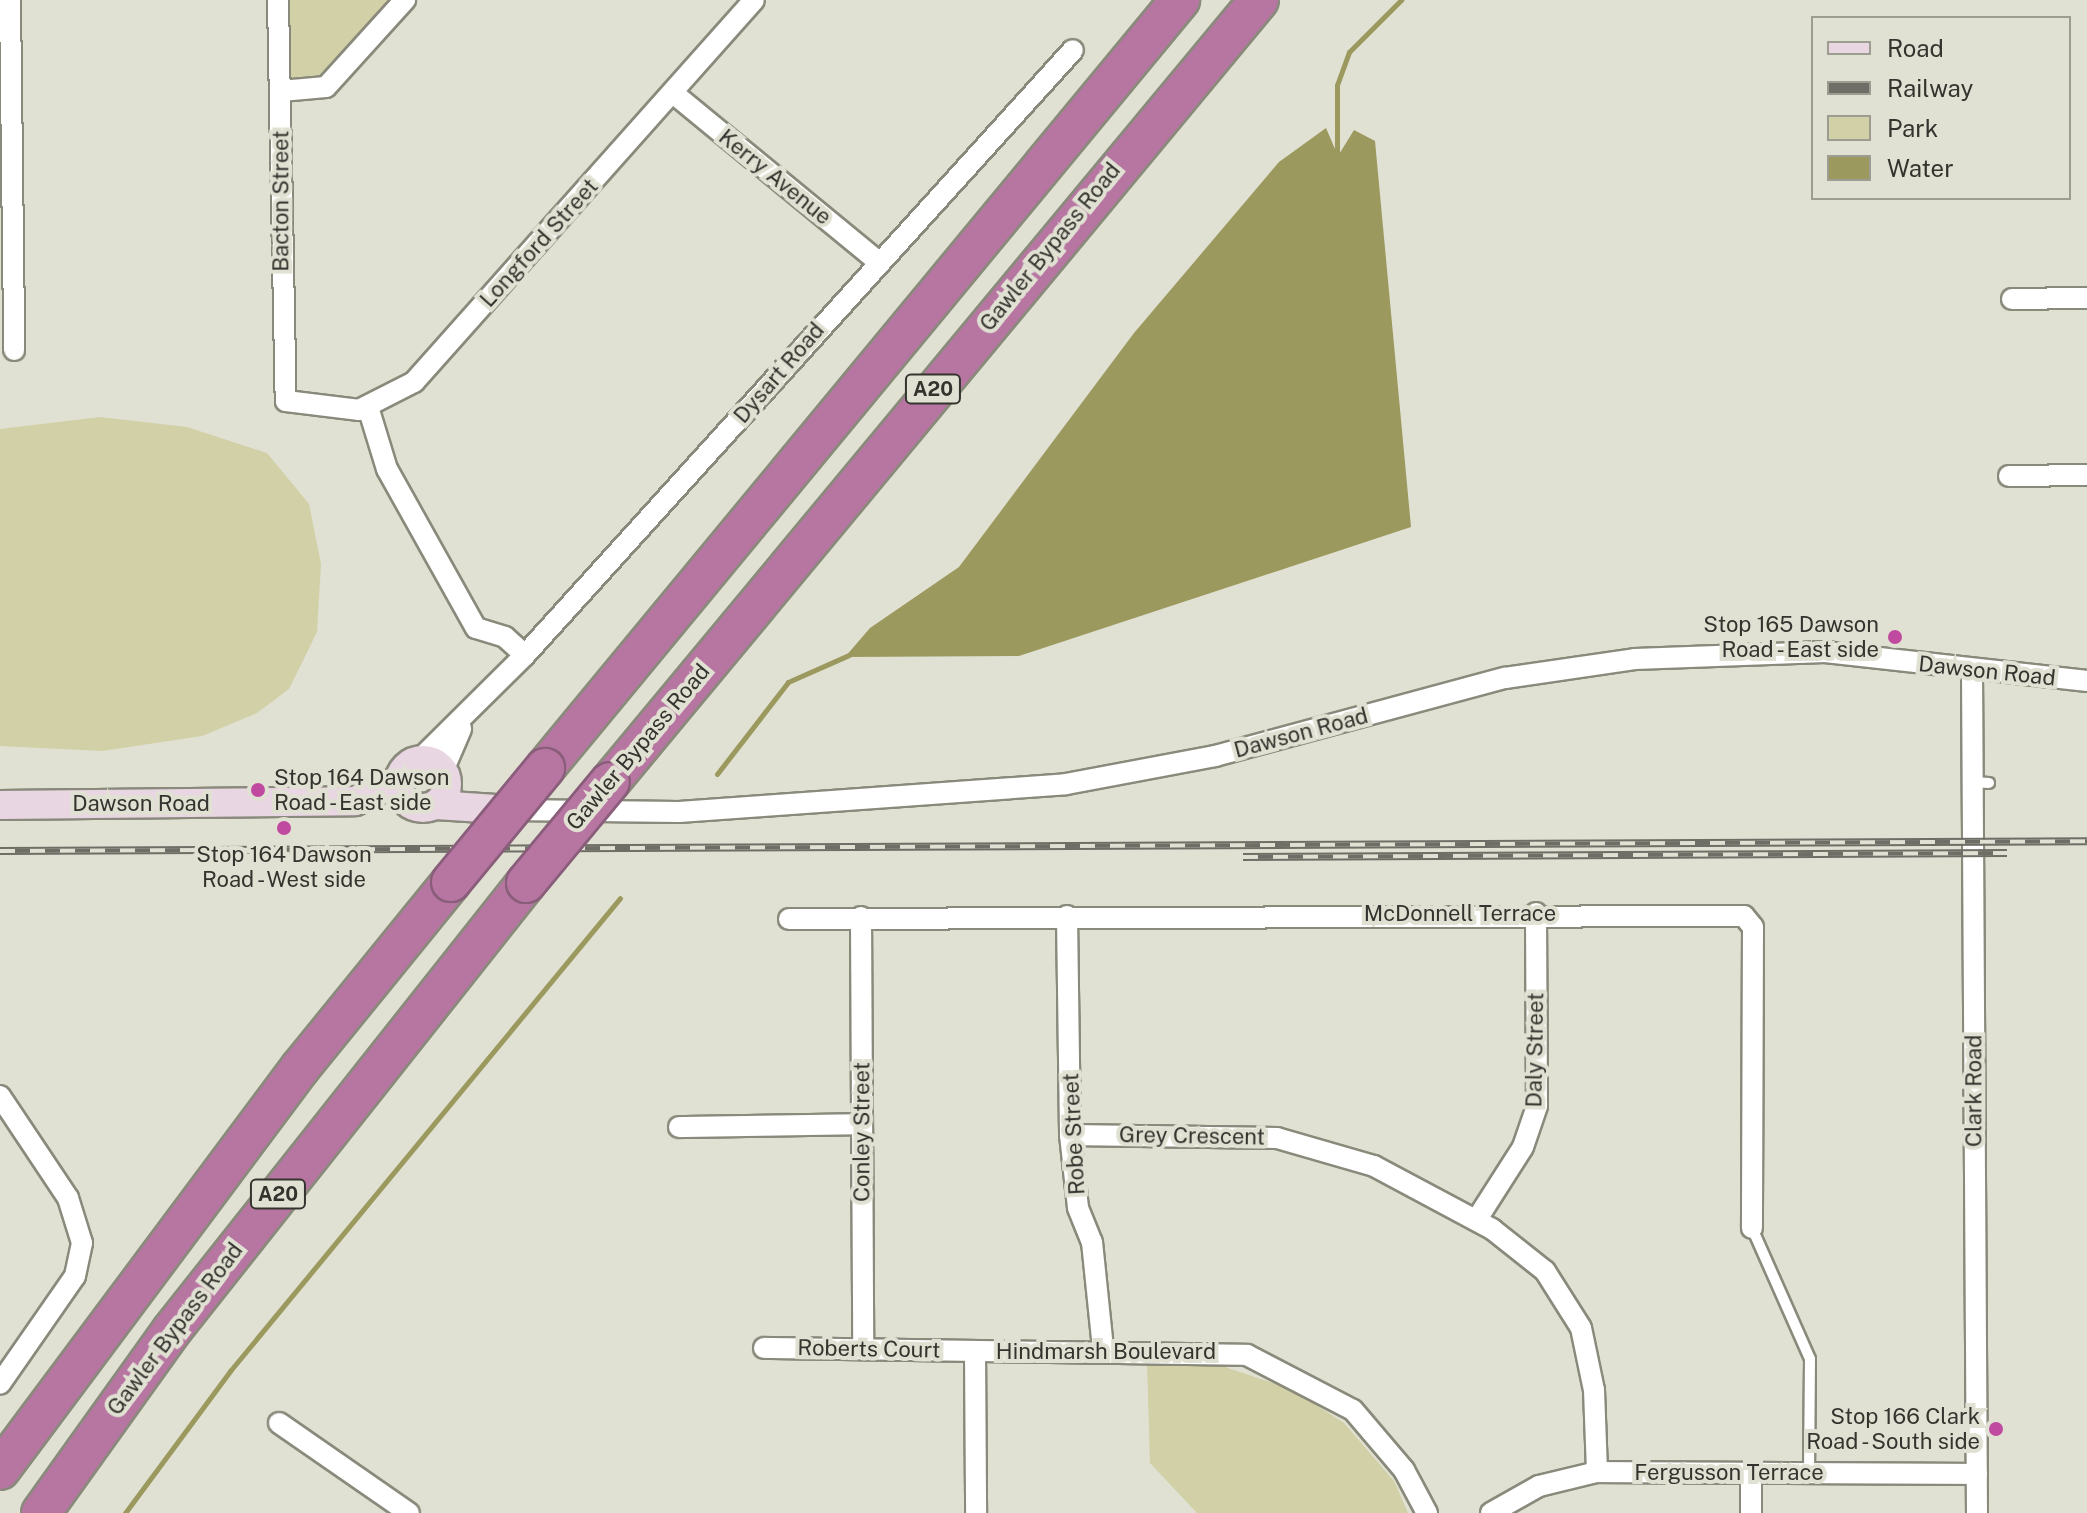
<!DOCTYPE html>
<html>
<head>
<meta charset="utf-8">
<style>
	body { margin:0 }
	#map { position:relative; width:2087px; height:1513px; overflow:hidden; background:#e1e1d3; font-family:"Public Sans",sans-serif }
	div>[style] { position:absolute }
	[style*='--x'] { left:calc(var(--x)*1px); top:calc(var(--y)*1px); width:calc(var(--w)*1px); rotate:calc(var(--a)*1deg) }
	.green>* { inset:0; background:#d1d0a6 }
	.water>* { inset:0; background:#9b995e }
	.stream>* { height:5px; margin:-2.5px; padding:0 2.5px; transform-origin:2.5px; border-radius:2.5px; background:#9b995e }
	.roads { filter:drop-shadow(2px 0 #8a8a7c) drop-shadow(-2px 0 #8a8a7c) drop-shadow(0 2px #8a8a7c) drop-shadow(0 -2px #8a8a7c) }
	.lane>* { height:10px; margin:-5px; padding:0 5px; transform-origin:5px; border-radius:5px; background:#fff }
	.street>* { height:20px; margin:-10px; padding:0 10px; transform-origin:10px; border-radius:10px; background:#fff }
	.secondary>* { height:28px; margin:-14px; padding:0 14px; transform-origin:14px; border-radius:14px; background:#e9d6e3 }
	.secondary>.ring { margin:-14px; padding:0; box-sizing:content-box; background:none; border:28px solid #e9d6e3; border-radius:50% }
	.highway>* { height:38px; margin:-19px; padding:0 19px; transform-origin:19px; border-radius:19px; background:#b775a2 }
	.rail>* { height:8px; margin-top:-4px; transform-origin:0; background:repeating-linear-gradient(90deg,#e1e1d3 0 15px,#6e6e66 0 30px); box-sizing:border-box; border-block:2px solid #6e6e66 }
	.bridges { filter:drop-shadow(2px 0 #895e7a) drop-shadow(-2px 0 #895e7a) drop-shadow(0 2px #895e7a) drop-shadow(0 -2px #895e7a) }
	.highway-bridge>* { height:38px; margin:-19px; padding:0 19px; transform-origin:19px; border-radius:19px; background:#b775a2 }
	.dots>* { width:22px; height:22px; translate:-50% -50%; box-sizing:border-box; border:4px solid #e1e1d3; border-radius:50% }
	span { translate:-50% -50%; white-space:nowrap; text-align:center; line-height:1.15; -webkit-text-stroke:8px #e1e1d3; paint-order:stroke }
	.shield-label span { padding:2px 6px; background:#e1e1d3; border:2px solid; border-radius:6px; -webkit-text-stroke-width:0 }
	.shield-label { font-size:20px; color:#34342f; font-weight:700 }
	.street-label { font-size:22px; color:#34342f }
	.poi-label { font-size:22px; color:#34342f }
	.right { translate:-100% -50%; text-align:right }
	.left { translate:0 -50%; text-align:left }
	.legend { position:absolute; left:1811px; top:16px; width:260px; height:184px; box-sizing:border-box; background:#e1e1d3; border:2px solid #9c9c91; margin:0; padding:10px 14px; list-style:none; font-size:24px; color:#34342f }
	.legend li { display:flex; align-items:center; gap:16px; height:40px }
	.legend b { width:40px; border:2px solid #9c9c91 }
</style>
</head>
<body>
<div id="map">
	<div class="green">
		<div style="clip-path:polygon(278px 0,405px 0,338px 78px,281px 91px)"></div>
		<div style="clip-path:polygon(100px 417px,187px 427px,267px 453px,309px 504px,321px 564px,317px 632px,289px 689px,257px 713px,202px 736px,102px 751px,0 746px,0 429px)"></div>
		<div style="clip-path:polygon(1147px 1362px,1225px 1367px,1291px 1389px,1344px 1423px,1394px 1481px,1408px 1513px,1197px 1513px,1150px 1463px)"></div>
	</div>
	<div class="water">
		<div style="clip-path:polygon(1326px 128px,1338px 156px,1354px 130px,1375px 141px,1411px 527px,1019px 656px,845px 657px,870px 628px,959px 567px,1134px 333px,1279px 162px)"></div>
	</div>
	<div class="stream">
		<div style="--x:1337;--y:160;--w:75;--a:-90"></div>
		<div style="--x:1337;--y:85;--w:35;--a:-70"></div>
		<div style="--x:1349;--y:52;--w:74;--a:-45"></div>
		<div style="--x:717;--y:774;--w:116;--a:-52.3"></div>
		<div style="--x:788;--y:682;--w:67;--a:-23.9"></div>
		<div style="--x:125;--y:1513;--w:177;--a:-53.5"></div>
		<div style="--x:230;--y:1371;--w:613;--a:-50.49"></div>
	</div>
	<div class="roads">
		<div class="lane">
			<div style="--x:1972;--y:782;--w:17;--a:3"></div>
			<div style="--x:1752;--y:1228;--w:143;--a:66.1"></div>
			<div style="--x:1810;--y:1359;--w:114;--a:90.5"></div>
		</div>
		<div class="street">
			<div style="--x:10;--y:0;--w:350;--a:89.3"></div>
			<div style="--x:278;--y:0;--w:401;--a:88.9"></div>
			<div style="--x:286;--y:401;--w:74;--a:7"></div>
			<div style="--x:359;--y:410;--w:62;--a:-27"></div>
			<div style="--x:414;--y:382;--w:511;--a:-48.33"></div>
			<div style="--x:281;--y:91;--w:45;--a:-5.1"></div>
			<div style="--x:326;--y:87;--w:118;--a:-47.8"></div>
			<div style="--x:673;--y:93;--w:263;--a:39.4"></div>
			<div style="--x:2012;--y:299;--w:75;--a:-0.8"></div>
			<div style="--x:368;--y:407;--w:65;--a:73"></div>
			<div style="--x:387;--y:469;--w:182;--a:60.8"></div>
			<div style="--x:476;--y:628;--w:30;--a:17"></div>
			<div style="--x:505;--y:637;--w:27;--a:42"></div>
			<div style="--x:2009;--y:476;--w:78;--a:-0.7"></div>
			<div style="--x:1972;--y:670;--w:843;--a:89.66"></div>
			<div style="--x:419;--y:760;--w:149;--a:-44.7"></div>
			<div style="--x:525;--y:655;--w:816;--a:-47.83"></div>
			<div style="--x:443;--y:771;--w:46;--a:-66.8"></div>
			<div style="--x:511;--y:810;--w:168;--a:0.7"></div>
			<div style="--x:679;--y:812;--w:388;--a:-4.1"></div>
			<div style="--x:1066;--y:784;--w:152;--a:-10.6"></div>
			<div style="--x:1215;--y:756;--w:300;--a:-15.1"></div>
			<div style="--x:1505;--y:678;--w:131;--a:-8.3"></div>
			<div style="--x:1635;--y:659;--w:190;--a:-2.1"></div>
			<div style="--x:1825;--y:652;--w:264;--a:6.3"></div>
			<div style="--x:1067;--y:916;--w:219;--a:89.2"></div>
			<div style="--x:1070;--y:1135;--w:73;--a:83.7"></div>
			<div style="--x:1078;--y:1208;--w:37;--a:68"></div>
			<div style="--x:1092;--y:1242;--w:107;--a:84.1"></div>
			<div style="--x:861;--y:917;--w:429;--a:89.7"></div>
			<div style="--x:789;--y:919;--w:955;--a:-0.18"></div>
			<div style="--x:1744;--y:916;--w:14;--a:51"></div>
			<div style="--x:1753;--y:927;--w:301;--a:90.2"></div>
			<div style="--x:0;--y:1096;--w:123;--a:56.3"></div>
			<div style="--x:68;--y:1198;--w:47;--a:72.7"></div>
			<div style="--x:82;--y:1243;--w:34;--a:102"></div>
			<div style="--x:75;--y:1276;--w:131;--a:124.8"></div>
			<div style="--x:679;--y:1127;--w:182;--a:-0.9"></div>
			<div style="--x:1070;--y:1135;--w:207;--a:0.8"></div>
			<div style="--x:1277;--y:1138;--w:101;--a:16.1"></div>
			<div style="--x:1374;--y:1166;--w:134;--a:28.1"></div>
			<div style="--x:1492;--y:1229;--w:68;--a:38.4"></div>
			<div style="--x:1545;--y:1271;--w:67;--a:57.7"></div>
			<div style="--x:1581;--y:1328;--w:63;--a:78.2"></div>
			<div style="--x:1594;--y:1390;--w:82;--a:87.9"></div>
			<div style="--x:1477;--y:1219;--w:85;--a:-57.4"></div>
			<div style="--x:1523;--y:1147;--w:43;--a:-71.1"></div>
			<div style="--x:1537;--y:1106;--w:193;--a:-90.3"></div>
			<div style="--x:764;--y:1348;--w:483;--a:0.8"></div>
			<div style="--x:1247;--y:1355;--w:119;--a:27.4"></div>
			<div style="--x:1353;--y:1410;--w:79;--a:49.6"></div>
			<div style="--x:1404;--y:1470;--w:49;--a:61.9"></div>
			<div style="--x:975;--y:1352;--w:161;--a:89.6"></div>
			<div style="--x:279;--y:1423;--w:158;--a:34.7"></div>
			<div style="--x:1751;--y:1473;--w:40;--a:90"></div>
			<div style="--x:1491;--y:1513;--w:55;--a:-29.4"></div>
			<div style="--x:1539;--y:1486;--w:60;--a:-13.6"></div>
			<div style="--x:1597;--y:1472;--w:380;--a:0.3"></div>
		</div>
		<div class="secondary">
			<div class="ring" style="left:399px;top:760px;width:20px;height:20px"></div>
			<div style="--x:0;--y:805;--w:355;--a:-0.6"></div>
			<div style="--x:355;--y:801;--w:47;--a:-24.9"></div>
			<div style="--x:436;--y:805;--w:75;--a:3.8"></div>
		</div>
		<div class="highway">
			<div style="--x:545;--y:768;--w:997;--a:-50.42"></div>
			<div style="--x:610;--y:782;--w:1016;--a:-50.31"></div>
			<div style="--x:0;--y:1470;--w:502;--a:-53.27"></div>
			<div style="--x:300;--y:1068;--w:240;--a:-50.9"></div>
			<div style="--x:41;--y:1513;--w:225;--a:-54.4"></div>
			<div style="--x:172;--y:1330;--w:570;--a:-51.62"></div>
		</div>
	</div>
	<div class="rail">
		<div style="--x:0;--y:851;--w:2087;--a:-0.27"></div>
		<div style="--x:1243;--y:857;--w:764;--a:-0.3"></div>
	</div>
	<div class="bridges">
		<div class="highway-bridge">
			<div style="--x:451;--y:882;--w:148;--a:-50.5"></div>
			<div style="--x:526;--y:883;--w:131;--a:-50.3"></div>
		</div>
	</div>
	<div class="dots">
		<div style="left:1895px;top:637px;background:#c04aa0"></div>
		<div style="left:258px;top:790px;background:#c04aa0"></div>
		<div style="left:284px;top:828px;background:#c04aa0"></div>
		<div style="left:1996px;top:1429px;background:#c04aa0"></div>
	</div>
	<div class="shield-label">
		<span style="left:933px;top:389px">A20</span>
		<span style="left:278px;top:1194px">A20</span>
	</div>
	<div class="street-label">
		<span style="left:775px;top:177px;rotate:39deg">Kerry Avenue</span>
		<span style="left:281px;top:201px;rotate:-90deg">Bacton Street</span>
		<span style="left:539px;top:243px;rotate:-48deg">Longford Street</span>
		<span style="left:1050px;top:247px;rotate:-51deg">Gawler Bypass Road</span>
		<span style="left:779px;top:373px;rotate:-49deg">Dysart Road</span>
		<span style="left:1987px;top:671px;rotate:6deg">Dawson Road</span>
		<span style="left:1301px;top:733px;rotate:-15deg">Dawson Road</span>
		<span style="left:638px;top:747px;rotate:-50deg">Gawler Bypass Road</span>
		<span style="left:141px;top:804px">Dawson Road</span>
		<span style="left:1460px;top:914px">McDonnell Terrace</span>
		<span style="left:1535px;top:1050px;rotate:-89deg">Daly Street</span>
		<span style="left:1974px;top:1091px;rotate:-90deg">Clark Road</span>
		<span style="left:862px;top:1132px;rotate:-90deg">Conley Street</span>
		<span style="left:1074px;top:1134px;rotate:-93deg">Robe Street</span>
		<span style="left:1192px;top:1136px;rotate:1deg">Grey Crescent</span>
		<span style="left:175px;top:1329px;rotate:-53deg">Gawler Bypass Road</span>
		<span style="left:869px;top:1349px;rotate:1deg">Roberts Court</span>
		<span style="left:1106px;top:1352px">Hindmarsh Boulevard</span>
		<span style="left:1729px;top:1473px">Fergusson Terrace</span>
	</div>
	<div class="poi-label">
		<span class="right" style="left:1879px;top:637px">Stop 165 Dawson<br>Road - East side</span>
		<span class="left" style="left:274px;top:790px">Stop 164 Dawson<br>Road - East side</span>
		<span style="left:284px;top:867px">Stop 164 Dawson<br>Road - West side</span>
		<span class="right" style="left:1980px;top:1429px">Stop 166 Clark<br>Road - South side</span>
	</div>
	<ul class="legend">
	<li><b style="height:10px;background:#e9d6e3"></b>Road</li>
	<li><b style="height:10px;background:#6e6e66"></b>Railway</li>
	<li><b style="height:22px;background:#d1d0a6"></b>Park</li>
	<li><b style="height:22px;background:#9b995e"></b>Water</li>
	</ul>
</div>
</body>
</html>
